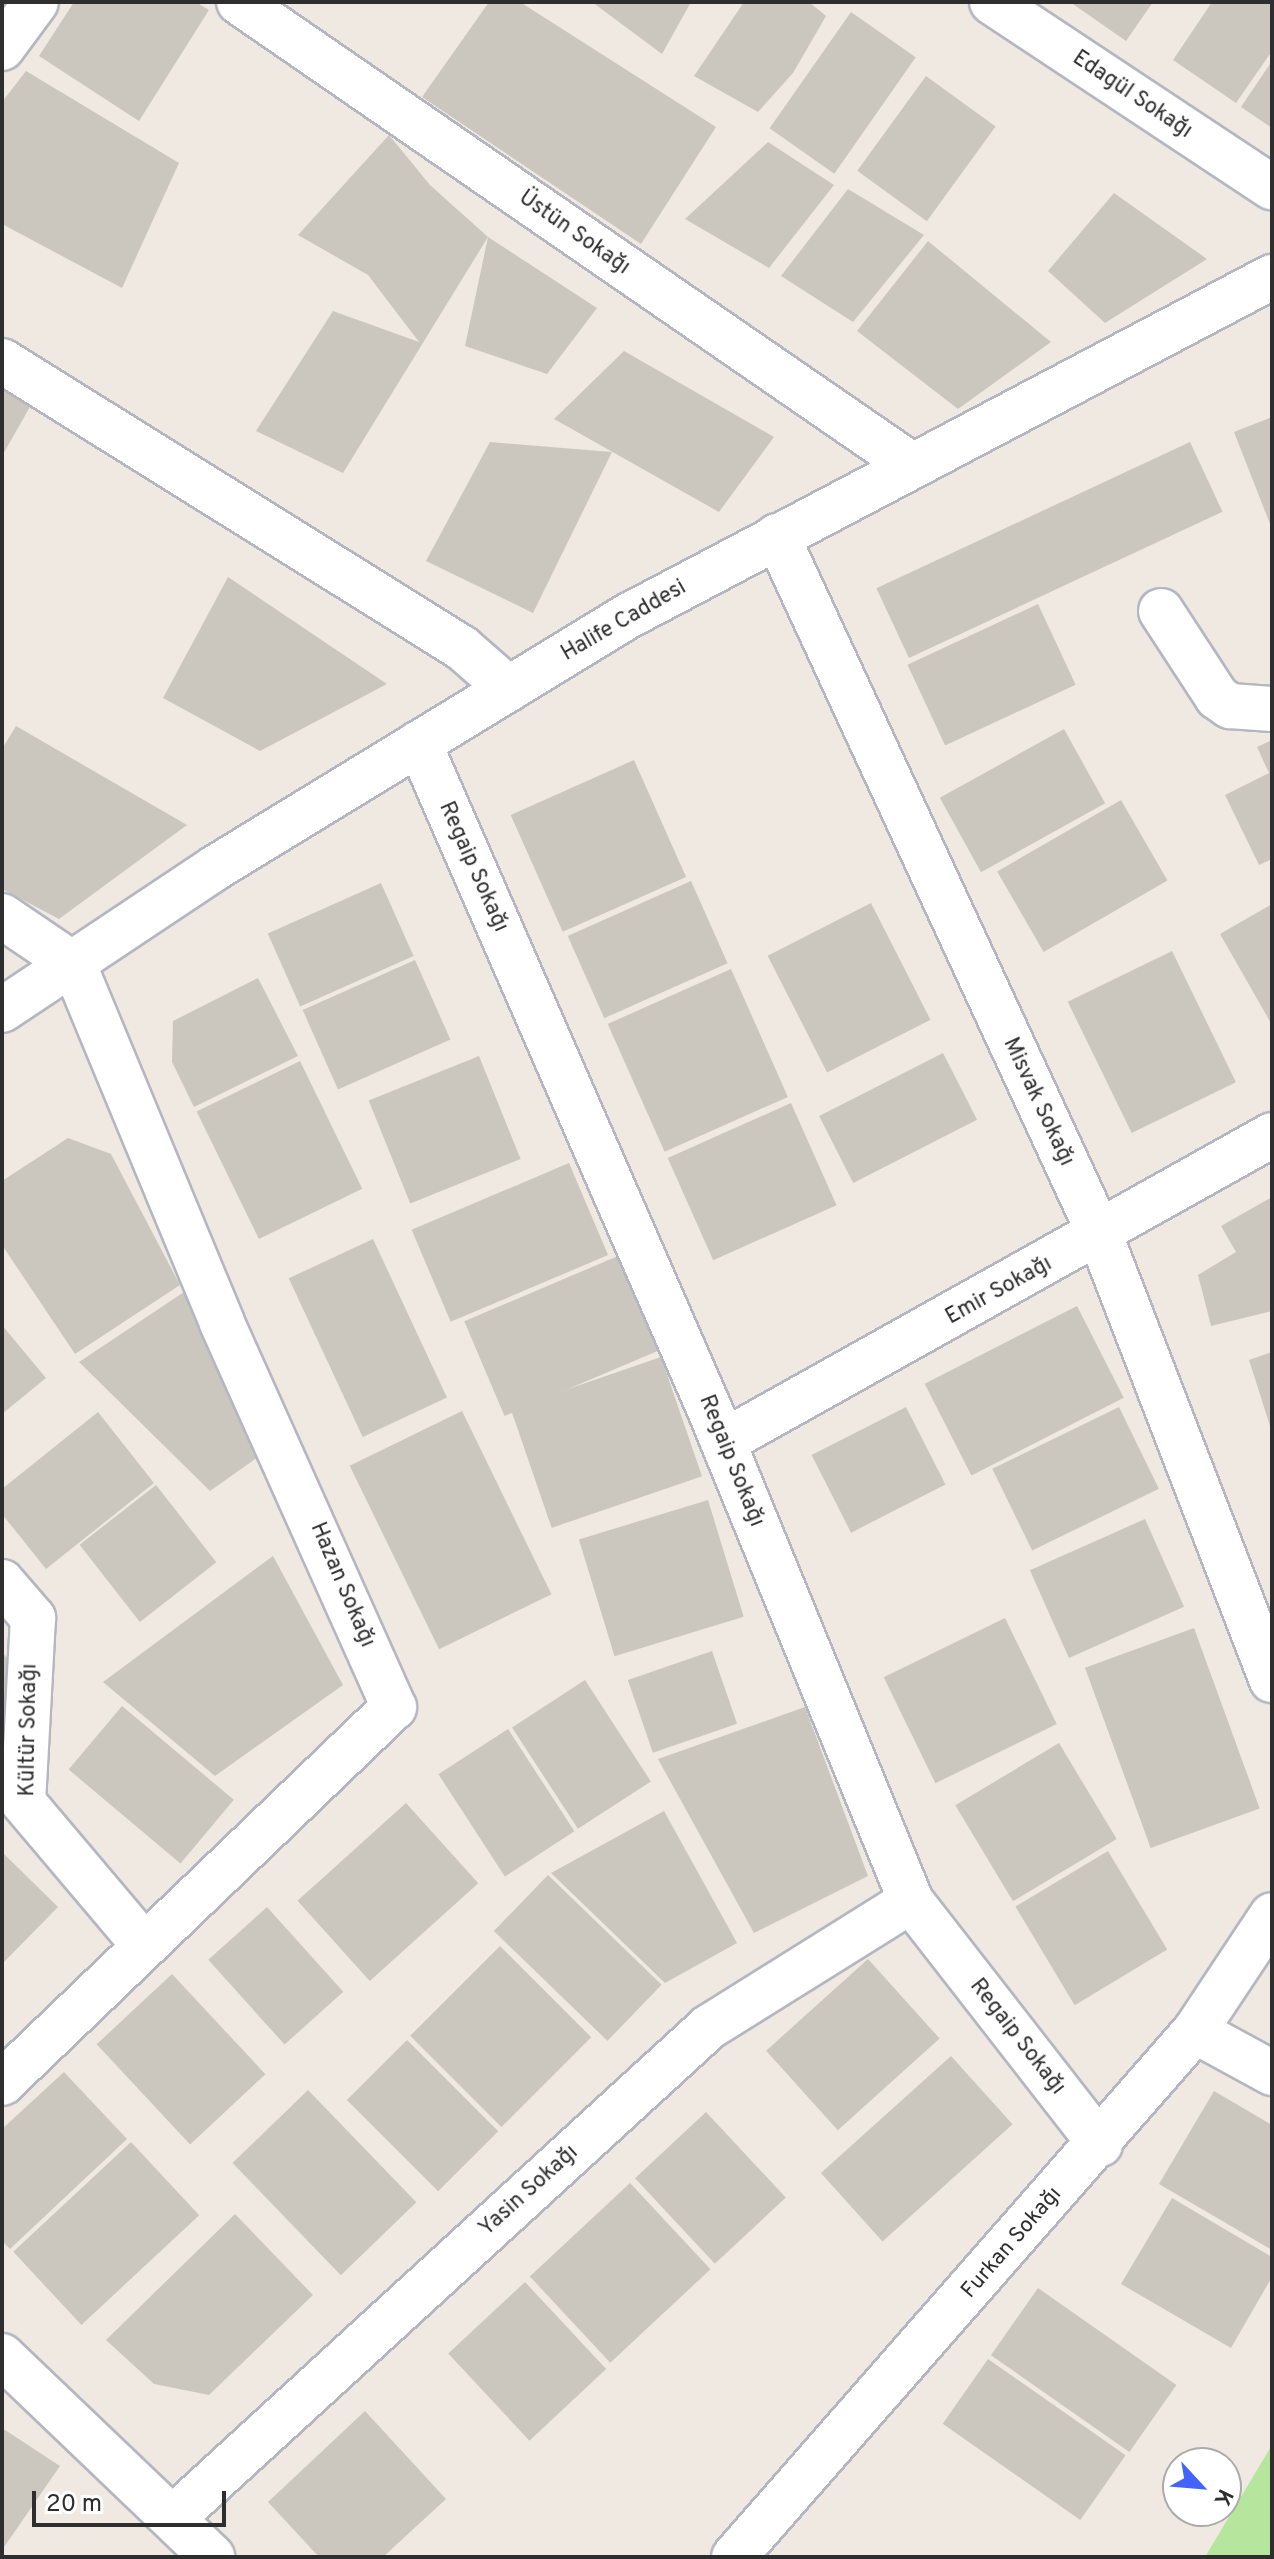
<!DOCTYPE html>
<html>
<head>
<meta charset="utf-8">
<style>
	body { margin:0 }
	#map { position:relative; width:1274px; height:2559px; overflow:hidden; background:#efe9e1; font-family:Overpass,sans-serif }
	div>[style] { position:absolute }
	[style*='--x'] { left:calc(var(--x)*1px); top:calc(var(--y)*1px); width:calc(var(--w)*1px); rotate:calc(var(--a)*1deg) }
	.green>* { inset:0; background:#b6e59e }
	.building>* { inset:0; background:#cbc7bf; transform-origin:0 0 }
	.roads { filter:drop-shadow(2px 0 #b4b7c1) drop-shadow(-2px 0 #b4b7c1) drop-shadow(0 2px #b4b7c1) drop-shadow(0 -2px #b4b7c1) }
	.minor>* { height:44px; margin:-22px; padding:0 22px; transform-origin:22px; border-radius:22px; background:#fff }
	span { translate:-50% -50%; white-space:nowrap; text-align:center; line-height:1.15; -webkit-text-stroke:6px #fff; paint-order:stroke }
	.street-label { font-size:22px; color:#2e2e2e }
	.frame { position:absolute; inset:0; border:4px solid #2e2e2e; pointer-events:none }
	.north { position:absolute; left:1162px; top:2447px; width:80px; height:80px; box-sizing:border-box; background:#fff; border:2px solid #ababab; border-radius:50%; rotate:116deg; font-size:22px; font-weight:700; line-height:32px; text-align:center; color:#2e2e2e }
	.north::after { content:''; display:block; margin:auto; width:28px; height:36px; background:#4264fb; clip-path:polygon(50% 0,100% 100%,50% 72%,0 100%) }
	.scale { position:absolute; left:32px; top:2491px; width:194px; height:36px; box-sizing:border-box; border:4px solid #2e2e2e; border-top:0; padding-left:10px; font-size:24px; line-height:28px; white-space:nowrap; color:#2e2e2e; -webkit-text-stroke:6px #fff; paint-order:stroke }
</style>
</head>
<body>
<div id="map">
	<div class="green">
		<div style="clip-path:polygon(1272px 2445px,1272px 2557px,1205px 2557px)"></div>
	</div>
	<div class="building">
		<div style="clip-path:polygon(74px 2px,196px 2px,209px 10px,139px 121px,39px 56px)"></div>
		<div style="clip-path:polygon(489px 2px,520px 2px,716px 127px,641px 244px,422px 97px)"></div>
		<div style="clip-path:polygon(592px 2px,691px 2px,662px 54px)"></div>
		<div style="clip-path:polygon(744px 2px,809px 2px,826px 16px,793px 73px,758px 112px,694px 76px)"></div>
		<div style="clip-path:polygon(1070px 2px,1153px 2px,1126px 41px)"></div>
		<div style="clip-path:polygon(1212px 2px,1272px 2px,1272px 51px,1236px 103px,1173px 60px)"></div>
		<div style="left:851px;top:12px;width:79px;height:142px;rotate:35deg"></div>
		<div style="clip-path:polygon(1272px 61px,1272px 128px,1241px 107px)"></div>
		<div style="clip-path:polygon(26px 71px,179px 163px,122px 288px,2px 224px,2px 102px)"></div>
		<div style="left:926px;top:76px;width:86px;height:117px;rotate:36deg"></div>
		<div style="clip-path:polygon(389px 135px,430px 185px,488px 237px,343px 473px,256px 431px,333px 311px,419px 342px,368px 275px,298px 235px)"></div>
		<div style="clip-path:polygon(768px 142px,834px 185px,769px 268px,685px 219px)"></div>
		<div style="clip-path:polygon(848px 189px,924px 235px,853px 322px,781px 276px)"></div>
		<div style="clip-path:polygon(1114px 193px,1207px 259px,1105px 323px,1048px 271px)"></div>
		<div style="clip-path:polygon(488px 237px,597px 308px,547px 374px,465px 346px)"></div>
		<div style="clip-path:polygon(928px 241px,1051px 342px,958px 409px,857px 331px)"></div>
		<div style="clip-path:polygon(624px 351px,774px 437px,719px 512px,554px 419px)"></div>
		<div style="clip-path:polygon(2px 388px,31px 405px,2px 456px)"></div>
		<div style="clip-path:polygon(1272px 417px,1272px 529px,1234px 432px)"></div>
		<div style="clip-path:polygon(490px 442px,612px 452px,533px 613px,426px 561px)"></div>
		<div style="left:1190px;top:442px;width:77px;height:346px;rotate:65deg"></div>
		<div style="clip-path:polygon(228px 577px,387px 684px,260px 751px,163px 698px)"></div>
		<div style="left:1038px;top:604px;width:89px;height:144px;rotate:65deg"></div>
		<div style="clip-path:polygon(16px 726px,187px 825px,59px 919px,2px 889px,2px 749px)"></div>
		<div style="left:1064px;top:729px;width:85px;height:142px;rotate:61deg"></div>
		<div style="clip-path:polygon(1272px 740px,1272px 859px,1259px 865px,1225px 795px,1269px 773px,1257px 747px)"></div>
		<div style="left:634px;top:760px;width:128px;height:135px;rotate:66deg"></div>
		<div style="left:1121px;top:800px;width:93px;height:143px;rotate:60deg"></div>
		<div style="left:691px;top:881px;width:90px;height:135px;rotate:66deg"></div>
		<div style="left:381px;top:883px;width:80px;height:124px;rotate:66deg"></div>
		<div style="left:871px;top:903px;width:131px;height:116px;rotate:63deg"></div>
		<div style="clip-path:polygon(1272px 904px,1272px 1025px,1220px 934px)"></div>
		<div style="left:1172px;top:951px;width:146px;height:116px;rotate:64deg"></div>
		<div style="left:415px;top:960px;width:87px;height:123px;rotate:66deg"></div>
		<div style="left:731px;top:969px;width:140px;height:135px;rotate:66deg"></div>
		<div style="clip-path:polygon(258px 978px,298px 1056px,194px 1107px,172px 1062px,173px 1021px)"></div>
		<div style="left:943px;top:1053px;width:75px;height:139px;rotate:63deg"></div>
		<div style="left:479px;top:1056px;width:111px;height:119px;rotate:68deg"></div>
		<div style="left:300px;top:1061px;width:142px;height:115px;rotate:64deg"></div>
		<div style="left:791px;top:1103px;width:112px;height:135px;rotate:66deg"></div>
		<div style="clip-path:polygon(68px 1138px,111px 1154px,180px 1285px,75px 1354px,2px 1245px,2px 1181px)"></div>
		<div style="left:569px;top:1163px;width:100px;height:171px;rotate:67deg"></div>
		<div style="clip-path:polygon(1272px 1197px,1272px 1311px,1211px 1326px,1198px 1275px,1236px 1252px,1221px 1226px)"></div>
		<div style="left:373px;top:1239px;width:175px;height:93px;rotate:65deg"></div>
		<div style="left:618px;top:1256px;width:103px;height:167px;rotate:67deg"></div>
		<div style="clip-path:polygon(184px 1292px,258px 1457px,210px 1491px,79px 1362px)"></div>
		<div style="left:1077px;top:1306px;width:103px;height:171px;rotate:63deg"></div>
		<div style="clip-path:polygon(2px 1325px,46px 1378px,2px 1414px)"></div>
		<div style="clip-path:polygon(1272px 1352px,1272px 1429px,1271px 1429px,1249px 1360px)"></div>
		<div style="left:661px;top:1357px;width:126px;height:159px;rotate:71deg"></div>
		<div style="left:906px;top:1407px;width:87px;height:106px;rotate:63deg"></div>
		<div style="left:1119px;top:1407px;width:91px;height:141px;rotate:64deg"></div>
		<div style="left:462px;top:1411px;width:204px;height:125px;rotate:64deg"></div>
		<div style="clip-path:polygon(98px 1412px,154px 1483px,46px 1569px,2px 1514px,2px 1489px)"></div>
		<div style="left:156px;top:1485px;width:98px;height:97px;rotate:52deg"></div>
		<div style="left:708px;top:1500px;width:122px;height:135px;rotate:73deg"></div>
		<div style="left:1145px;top:1519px;width:96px;height:126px;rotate:66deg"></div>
		<div style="clip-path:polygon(273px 1556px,343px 1685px,215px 1776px,103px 1682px)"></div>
		<div style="left:1005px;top:1618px;width:118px;height:135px;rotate:64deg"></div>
		<div style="left:1194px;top:1628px;width:192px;height:116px;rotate:70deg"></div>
		<div style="left:712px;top:1651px;width:77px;height:89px;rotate:71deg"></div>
		<div style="clip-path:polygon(2px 1652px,11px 1663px,4px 1725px,2px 1725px)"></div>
		<div style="left:585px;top:1680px;width:121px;height:87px;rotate:57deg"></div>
		<div style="left:122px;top:1706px;width:146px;height:83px;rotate:40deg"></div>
		<div style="clip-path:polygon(805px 1707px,868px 1876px,754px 1933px,658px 1759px)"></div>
		<div style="left:508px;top:1729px;width:122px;height:83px;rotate:57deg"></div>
		<div style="left:1059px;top:1743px;width:112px;height:121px;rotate:59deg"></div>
		<div style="left:406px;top:1803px;width:108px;height:146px;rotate:48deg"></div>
		<div style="clip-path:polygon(664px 1811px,737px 1943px,665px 1983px,551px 1873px)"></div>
		<div style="left:1108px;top:1851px;width:115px;height:108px;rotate:59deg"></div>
		<div style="clip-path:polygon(2px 1852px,58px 1907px,2px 1964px)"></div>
		<div style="left:548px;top:1875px;width:158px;height:78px;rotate:44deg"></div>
		<div style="left:267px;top:1907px;width:114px;height:79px;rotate:48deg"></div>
		<div style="left:500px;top:1946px;width:129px;height:127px;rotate:45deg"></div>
		<div style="left:868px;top:1959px;width:107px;height:137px;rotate:48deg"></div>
		<div style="left:172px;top:1974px;width:137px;height:103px;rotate:47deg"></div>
		<div style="left:407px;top:2040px;width:129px;height:85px;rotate:45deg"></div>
		<div style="left:951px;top:2056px;width:92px;height:175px;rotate:48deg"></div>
		<div style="clip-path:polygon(64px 2072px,127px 2139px,10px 2249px,2px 2241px,2px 2129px)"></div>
		<div style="left:308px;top:2090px;width:156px;height:105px;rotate:46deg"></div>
		<div style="clip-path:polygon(1214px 2091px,1272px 2125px,1272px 2250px,1159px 2184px)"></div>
		<div style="left:706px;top:2112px;width:117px;height:97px;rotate:47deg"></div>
		<div style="left:131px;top:2142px;width:100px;height:161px;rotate:47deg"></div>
		<div style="left:630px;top:2183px;width:118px;height:137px;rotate:47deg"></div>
		<div style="clip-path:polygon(1172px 2198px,1272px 2257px,1272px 2277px,1231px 2348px,1121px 2284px)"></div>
		<div style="clip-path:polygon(235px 2214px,313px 2295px,209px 2395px,154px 2384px,106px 2340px)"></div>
		<div style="left:525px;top:2282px;width:119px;height:105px;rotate:47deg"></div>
		<div style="left:1038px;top:2288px;width:169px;height:82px;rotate:35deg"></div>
		<div style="left:988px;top:2359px;width:168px;height:79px;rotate:35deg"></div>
		<div style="clip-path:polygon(365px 2411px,446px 2499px,383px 2557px,319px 2557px,268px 2502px)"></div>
		<div style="clip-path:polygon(2px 2428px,60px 2466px,2px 2550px)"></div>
	</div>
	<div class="roads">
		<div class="minor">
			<div style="--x:239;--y:2;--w:815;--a:34.55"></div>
			<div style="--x:992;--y:2;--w:336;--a:33.5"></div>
			<div style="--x:2;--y:48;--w:57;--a:-53.5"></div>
			<div style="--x:2;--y:361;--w:542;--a:31.96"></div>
			<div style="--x:462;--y:648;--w:62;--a:41.1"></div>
			<div style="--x:777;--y:536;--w:770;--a:65.2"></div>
			<div style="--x:1100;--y:1235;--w:477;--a:68.9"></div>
			<div style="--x:1161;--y:611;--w:103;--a:56.9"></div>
			<div style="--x:1217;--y:697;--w:16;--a:35"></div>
			<div style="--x:1230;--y:706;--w:42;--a:4.1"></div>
			<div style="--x:419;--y:743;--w:733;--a:66.44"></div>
			<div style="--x:712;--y:1415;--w:525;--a:67.73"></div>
			<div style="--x:911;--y:1901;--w:308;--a:52.1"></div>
			<div style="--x:2;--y:916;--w:87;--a:34.2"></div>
			<div style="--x:74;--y:965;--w:387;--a:67.5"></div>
			<div style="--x:222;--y:1323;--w:421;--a:65.9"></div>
			<div style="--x:394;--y:1707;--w:543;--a:136.19"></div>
			<div style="--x:2;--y:1010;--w:256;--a:-33.7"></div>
			<div style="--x:215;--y:868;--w:486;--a:-31.4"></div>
			<div style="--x:630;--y:615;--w:726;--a:-27.77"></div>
			<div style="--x:723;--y:1442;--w:629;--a:-29.21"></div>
			<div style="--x:2;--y:1582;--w:48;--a:49.3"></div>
			<div style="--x:33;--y:1618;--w:184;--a:93.1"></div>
			<div style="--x:23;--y:1802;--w:186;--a:49.8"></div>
			<div style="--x:1195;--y:2031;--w:88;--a:28.6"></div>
			<div style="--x:2;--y:2356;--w:291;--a:43.7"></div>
			<div style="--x:174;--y:2517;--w:725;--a:-42.49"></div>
			<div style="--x:709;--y:2027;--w:238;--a:-32"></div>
			<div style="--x:734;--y:2557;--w:699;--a:-48.77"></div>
			<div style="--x:1195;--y:2031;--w:139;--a:-56.4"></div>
		</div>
	</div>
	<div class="street-label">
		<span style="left:1132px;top:95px;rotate:34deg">Edagül Sokağı</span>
		<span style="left:574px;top:233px;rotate:35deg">Üstün Sokağı</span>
		<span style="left:624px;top:621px;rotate:-30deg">Halife Caddesi</span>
		<span style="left:473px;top:867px;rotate:66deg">Regaip Sokağı</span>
		<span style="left:1038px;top:1102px;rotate:65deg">Misvak Sokağı</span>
		<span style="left:999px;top:1291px;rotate:-29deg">Emir Sokağı</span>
		<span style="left:731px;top:1461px;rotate:68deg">Regaip Sokağı</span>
		<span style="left:342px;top:1585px;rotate:67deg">Hazan Sokağı</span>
		<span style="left:29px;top:1730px;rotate:-89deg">Kültür Sokağı</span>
		<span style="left:1017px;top:2037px;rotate:52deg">Regaip Sokağı</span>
		<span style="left:529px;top:2191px;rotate:-42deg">Yasin Sokağı</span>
		<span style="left:1012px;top:2243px;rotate:-49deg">Furkan Sokağı</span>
	</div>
	<div class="frame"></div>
	<div class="north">K</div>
	<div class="scale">20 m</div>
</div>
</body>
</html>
